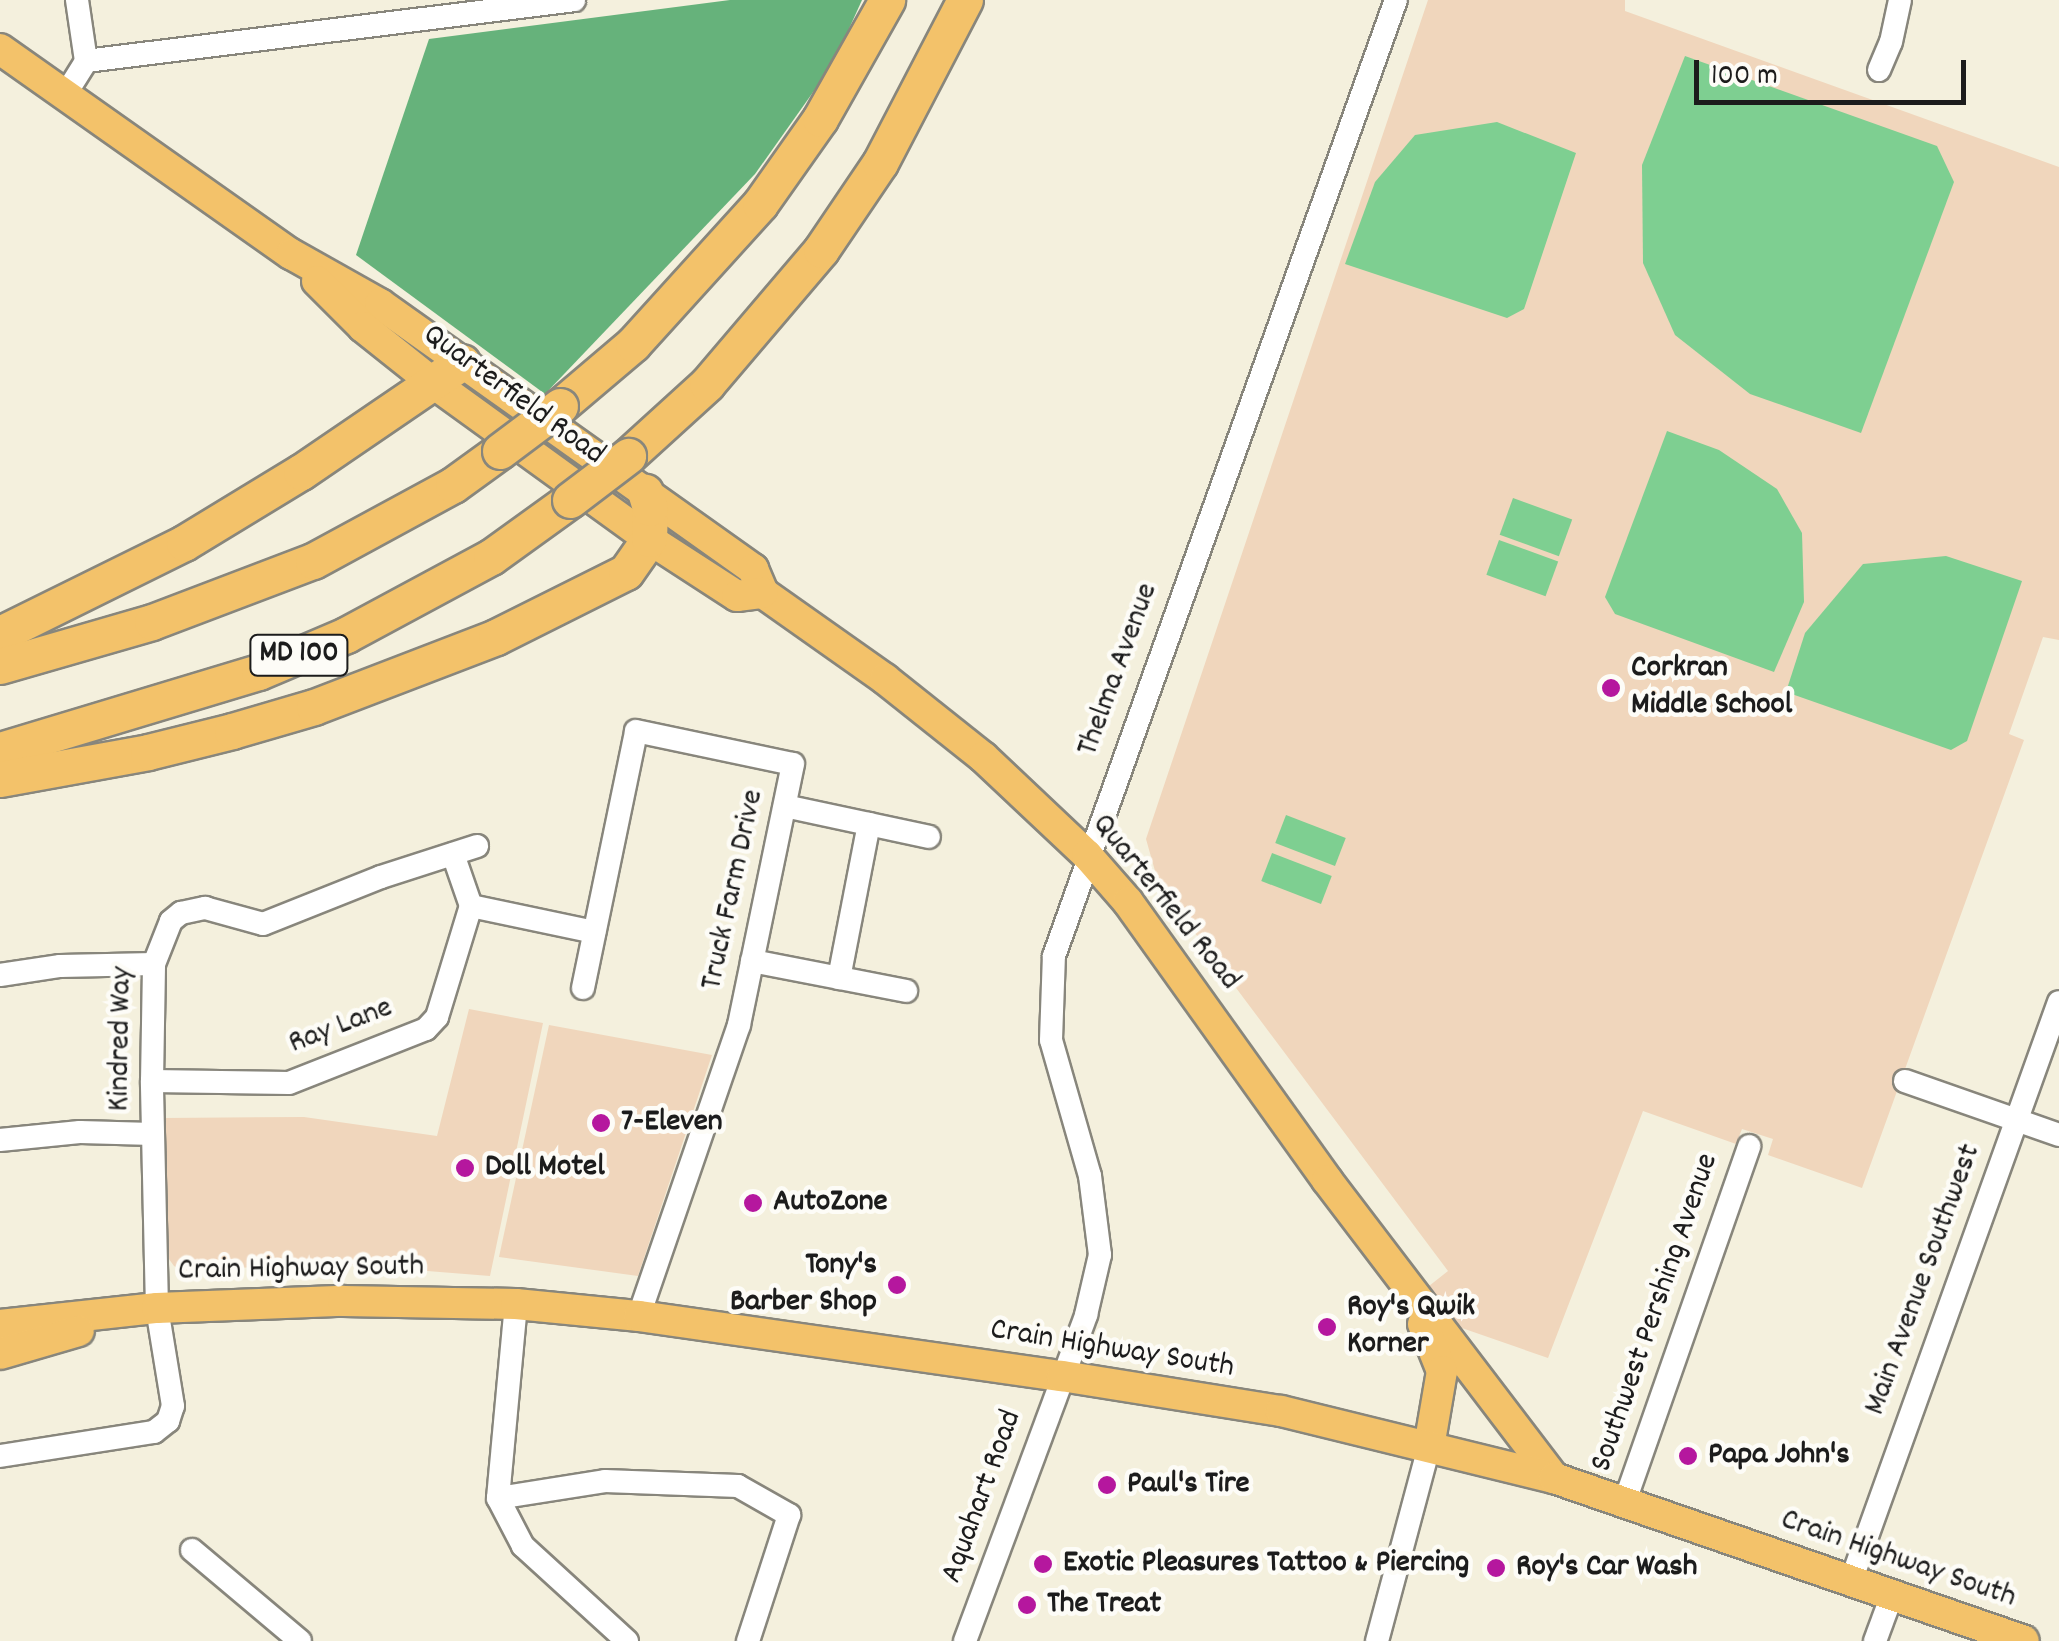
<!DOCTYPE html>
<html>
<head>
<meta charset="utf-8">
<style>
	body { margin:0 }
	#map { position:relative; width:2059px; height:1641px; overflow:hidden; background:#f4f0dd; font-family:Dekko,sans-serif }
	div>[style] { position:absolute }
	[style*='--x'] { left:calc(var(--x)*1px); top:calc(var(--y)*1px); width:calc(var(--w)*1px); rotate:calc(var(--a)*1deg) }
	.built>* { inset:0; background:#f0d6bc }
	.green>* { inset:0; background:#7ecf91; transform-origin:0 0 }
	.forest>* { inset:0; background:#66b27b }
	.roads { filter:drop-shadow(2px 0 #88867c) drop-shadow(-2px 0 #88867c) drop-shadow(0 2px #88867c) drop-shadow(0 -2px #88867c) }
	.minor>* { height:22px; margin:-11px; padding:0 11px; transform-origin:11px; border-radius:11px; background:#fff }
	.major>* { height:30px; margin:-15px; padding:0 15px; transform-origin:15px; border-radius:15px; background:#f3c26a }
	.highway>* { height:35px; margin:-17.5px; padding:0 17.5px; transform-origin:17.5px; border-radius:17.5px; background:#f3c26a }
	.bridges { filter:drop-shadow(2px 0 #88867c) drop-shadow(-2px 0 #88867c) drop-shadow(0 2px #88867c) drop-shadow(0 -2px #88867c) }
	.highway-bridge>* { height:35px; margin:-17.5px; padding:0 17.5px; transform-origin:17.5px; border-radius:17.5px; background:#f3c26a }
	.dots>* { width:28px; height:28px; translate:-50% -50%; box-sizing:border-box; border:5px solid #fdfcf7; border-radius:50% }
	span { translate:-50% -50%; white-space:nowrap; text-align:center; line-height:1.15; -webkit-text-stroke:9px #fdfcf7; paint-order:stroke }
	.shield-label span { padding:2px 8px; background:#fdfcf7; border:2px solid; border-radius:8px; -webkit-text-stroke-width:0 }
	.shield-label { font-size:30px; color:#1c1c1c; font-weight:700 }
	.street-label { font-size:32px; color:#1c1c1c }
	.poi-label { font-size:32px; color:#1c1c1c; font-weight:700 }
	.left { translate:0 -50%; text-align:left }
	.right { translate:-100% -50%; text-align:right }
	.scale { position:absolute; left:1694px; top:60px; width:272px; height:45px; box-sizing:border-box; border:5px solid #1c1c1c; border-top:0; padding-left:12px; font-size:30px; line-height:35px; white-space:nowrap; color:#1c1c1c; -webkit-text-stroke:8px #fdfcf7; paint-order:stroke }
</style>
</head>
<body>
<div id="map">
	<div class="built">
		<div style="clip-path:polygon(1428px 0,1625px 0,1625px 11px,2059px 167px,2059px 640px,2043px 637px,2009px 734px,2024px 740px,1862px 1188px,1768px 1155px,1773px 1139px,1742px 1129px,1736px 1144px,1643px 1111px,1548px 1358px,1459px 1327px,1429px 1286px,1448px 1271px,1159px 885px,1146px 839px)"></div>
		<div style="clip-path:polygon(469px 1009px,543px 1023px,490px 1276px,327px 1263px,182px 1271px,174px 1266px,166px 1255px,164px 1118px,304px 1117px,437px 1136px)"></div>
		<div style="clip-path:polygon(549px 1025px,712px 1055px,638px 1276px,499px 1257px)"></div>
	</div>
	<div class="green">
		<div style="clip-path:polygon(1685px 56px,1937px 146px,1954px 182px,1861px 433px,1750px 394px,1675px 335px,1643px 263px,1642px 165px)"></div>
		<div style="clip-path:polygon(1497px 122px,1576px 153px,1524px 309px,1507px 318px,1345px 264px,1375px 182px,1415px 135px)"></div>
		<div style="clip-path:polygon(1667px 431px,1719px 450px,1777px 489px,1802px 533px,1804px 602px,1774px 672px,1615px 614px,1605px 597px)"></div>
		<div style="left:1513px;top:498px;width:63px;height:39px;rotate:20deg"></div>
		<div style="left:1499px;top:540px;width:63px;height:37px;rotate:20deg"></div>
		<div style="clip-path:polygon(1946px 556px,2022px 581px,1967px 741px,1951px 750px,1786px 692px,1805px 633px,1863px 564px)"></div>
		<div style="left:1286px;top:815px;width:64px;height:30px;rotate:21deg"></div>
		<div style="left:1272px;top:853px;width:64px;height:30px;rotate:21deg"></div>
	</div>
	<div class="forest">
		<div style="clip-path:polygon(730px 0,862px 0,833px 64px,755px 174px,545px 394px,356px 255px,429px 39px)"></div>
	</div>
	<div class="roads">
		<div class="minor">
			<div style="--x:86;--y:61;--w:492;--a:-7.1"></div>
			<div style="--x:1879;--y:70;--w:30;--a:-67"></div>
			<div style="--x:1891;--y:42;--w:43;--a:-77.9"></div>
			<div style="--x:65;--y:95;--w:40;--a:-58"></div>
			<div style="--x:86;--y:61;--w:62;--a:-98.4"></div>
			<div style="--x:785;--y:806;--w:147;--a:12.1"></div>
			<div style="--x:471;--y:906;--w:126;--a:11.9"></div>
			<div style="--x:752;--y:961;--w:157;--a:11"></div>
			<div style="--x:0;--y:975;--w:61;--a:-8.5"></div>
			<div style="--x:60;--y:966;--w:94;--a:-1.2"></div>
			<div style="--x:839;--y:978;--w:157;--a:-79"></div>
			<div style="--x:583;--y:988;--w:262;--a:-78.3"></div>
			<div style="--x:636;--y:731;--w:160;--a:11.9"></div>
			<div style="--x:793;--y:764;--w:267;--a:101.7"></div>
			<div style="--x:739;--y:1025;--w:308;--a:109"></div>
			<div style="--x:152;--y:1081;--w:137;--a:0.8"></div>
			<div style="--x:289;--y:1083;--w:147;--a:-21.5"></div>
			<div style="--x:426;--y:1029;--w:16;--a:-47"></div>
			<div style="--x:437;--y:1017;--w:116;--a:-73"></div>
			<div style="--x:471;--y:906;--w:55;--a:-109.1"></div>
			<div style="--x:1905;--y:1081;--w:163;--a:19.3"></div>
			<div style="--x:0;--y:1140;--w:80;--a:-5.7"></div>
			<div style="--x:80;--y:1132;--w:73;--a:1.6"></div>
			<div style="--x:0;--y:1456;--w:156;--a:-8.9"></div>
			<div style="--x:154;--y:1432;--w:18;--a:-38"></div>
			<div style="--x:168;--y:1421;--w:16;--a:-72"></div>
			<div style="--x:173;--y:1406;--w:99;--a:-99.3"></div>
			<div style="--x:157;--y:1308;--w:227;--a:-91.3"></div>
			<div style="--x:152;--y:1081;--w:117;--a:-89"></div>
			<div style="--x:154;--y:964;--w:46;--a:-68.4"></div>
			<div style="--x:171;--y:921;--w:13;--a:-39"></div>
			<div style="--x:181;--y:913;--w:25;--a:-12"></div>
			<div style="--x:205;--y:908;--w:60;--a:15.4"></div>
			<div style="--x:263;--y:924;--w:127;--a:-21.7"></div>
			<div style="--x:381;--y:877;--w:101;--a:-17.9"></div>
			<div style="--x:498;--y:1498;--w:195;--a:-84.7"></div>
			<div style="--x:1625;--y:1501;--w:376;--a:-70.7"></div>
			<div style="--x:192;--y:1550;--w:141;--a:40.1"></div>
			<div style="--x:1851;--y:1581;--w:615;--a:-70.24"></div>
			<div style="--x:627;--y:1641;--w:141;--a:-137.6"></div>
			<div style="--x:523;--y:1546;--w:54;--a:-117.5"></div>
			<div style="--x:498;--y:1498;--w:108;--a:-9"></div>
			<div style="--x:605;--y:1481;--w:133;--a:2.2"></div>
			<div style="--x:738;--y:1486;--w:59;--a:29.6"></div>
			<div style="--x:789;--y:1515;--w:133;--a:108"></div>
			<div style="--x:965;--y:1641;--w:348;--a:-69.6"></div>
			<div style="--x:1086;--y:1315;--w:62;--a:-76.9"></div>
			<div style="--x:1100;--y:1255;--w:80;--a:-97.2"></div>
			<div style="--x:1090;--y:1176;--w:141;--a:-106"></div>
			<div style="--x:1051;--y:1040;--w:84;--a:-88"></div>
			<div style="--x:1054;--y:956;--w:1015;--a:-70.32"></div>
			<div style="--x:1377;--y:1641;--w:201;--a:-75"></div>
			<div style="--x:1875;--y:1641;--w:49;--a:-69.7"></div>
		</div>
		<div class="major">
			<div style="--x:0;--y:49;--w:356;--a:35.2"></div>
			<div style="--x:291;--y:254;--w:102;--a:29.3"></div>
			<div style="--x:380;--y:304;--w:458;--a:35.4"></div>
			<div style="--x:753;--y:569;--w:26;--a:67"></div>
			<div style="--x:763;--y:593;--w:149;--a:35.2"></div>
			<div style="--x:885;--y:679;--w:125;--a:38.5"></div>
			<div style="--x:983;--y:757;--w:143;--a:43.3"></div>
			<div style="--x:1087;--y:855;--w:62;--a:48.9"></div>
			<div style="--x:1128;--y:902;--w:342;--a:54.4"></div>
			<div style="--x:1327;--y:1180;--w:375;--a:52.7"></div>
			<div style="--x:317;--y:281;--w:65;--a:45"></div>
			<div style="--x:363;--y:327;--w:88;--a:38.6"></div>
			<div style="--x:432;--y:382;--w:268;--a:35.9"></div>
			<div style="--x:649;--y:539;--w:105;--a:32.9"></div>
			<div style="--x:737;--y:596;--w:26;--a:-7"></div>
			<div style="--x:1423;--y:1324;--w:51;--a:68"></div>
			<div style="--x:1442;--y:1371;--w:77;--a:99.7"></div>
			<div style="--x:0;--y:1325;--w:158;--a:-6.2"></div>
			<div style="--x:157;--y:1308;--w:186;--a:-2.2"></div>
			<div style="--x:343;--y:1301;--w:173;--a:1"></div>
			<div style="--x:516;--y:1304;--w:124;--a:5.6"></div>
			<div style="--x:639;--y:1316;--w:427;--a:8.1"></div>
			<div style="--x:1062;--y:1376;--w:222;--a:9.1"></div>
			<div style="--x:1281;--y:1411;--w:281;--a:13.8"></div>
			<div style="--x:1554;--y:1478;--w:497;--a:19.1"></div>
			<div style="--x:0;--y:1354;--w:82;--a:-16.2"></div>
		</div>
		<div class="highway">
			<div style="--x:560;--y:406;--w:96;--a:-40.3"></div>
			<div style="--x:633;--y:344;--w:189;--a:-47.8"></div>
			<div style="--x:760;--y:204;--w:104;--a:-54.8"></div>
			<div style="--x:820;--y:119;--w:137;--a:-60.6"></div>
			<div style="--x:628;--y:456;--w:107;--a:-42.3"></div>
			<div style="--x:707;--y:384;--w:176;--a:-49.6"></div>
			<div style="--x:821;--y:250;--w:105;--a:-55.9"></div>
			<div style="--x:880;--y:163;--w:184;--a:-62.5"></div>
			<div style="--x:0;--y:634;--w:205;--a:-26.3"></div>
			<div style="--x:184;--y:543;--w:137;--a:-31.3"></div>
			<div style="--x:301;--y:472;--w:195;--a:-34.3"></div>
			<div style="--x:0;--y:666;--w:158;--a:-16.1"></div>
			<div style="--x:152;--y:622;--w:172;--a:-20.8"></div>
			<div style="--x:313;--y:561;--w:159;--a:-28.5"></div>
			<div style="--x:453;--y:485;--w:58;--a:-35.9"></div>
			<div style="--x:0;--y:750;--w:270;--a:-16.8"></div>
			<div style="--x:259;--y:672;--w:95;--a:-23"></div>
			<div style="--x:346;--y:635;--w:165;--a:-28.3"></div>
			<div style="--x:491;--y:557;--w:97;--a:-35.8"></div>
			<div style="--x:0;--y:779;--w:150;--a:-10.3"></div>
			<div style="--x:148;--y:752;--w:87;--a:-14"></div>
			<div style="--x:232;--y:731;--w:85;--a:-16.3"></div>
			<div style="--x:314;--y:707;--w:195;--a:-21"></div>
			<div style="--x:496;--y:637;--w:145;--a:-26.6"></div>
			<div style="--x:626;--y:572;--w:40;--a:-55.1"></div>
			<div style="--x:649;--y:539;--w:31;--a:-88"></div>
			<div style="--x:650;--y:508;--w:17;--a:-107"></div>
		</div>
	</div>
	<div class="bridges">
		<div class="highway-bridge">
			<div style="--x:500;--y:451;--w:75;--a:-36.9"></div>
			<div style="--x:570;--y:500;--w:73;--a:-37.2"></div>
		</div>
	</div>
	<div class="dots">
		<div style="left:1611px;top:688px;background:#b5179e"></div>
		<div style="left:601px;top:1123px;background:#b5179e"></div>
		<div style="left:465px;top:1168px;background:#b5179e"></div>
		<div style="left:753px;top:1203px;background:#b5179e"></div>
		<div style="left:897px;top:1285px;background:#b5179e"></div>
		<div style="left:1327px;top:1327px;background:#b5179e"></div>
		<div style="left:1688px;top:1456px;background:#b5179e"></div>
		<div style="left:1107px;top:1485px;background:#b5179e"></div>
		<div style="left:1043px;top:1564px;background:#b5179e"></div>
		<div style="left:1496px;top:1568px;background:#b5179e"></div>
		<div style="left:1027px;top:1605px;background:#b5179e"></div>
	</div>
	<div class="shield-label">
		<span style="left:299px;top:655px">MD 100</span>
	</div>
	<div class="street-label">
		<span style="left:513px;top:396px;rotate:36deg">Quarterfield Road</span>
		<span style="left:1119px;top:670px;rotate:-70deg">Thelma Avenue</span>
		<span style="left:734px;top:890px;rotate:-78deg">Truck Farm Drive</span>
		<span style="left:1165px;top:903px;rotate:51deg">Quarterfield Road</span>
		<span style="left:341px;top:1027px;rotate:-21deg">Ray Lane</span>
		<span style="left:122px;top:1039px;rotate:-89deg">Kindred Way</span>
		<span style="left:301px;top:1270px;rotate:-1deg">Crain Highway South</span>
		<span style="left:1924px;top:1280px;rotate:-70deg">Main Avenue Southwest</span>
		<span style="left:1656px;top:1313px;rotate:-71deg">Southwest Pershing Avenue</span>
		<span style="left:1112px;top:1350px;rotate:9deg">Crain Highway South</span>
		<span style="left:983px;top:1497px;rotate:-70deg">Aquahart Road</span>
		<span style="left:1898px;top:1560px;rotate:19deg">Crain Highway South</span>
	</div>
	<div class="poi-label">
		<span class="left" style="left:1631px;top:688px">Corkran<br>Middle School</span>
		<span class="left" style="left:621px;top:1123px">7-Eleven</span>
		<span class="left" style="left:485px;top:1168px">Doll Motel</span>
		<span class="left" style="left:773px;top:1203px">AutoZone</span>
		<span class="right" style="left:877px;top:1285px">Tony's<br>Barber Shop</span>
		<span class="left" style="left:1347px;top:1327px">Roy's Qwik<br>Korner</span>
		<span class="left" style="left:1708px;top:1456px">Papa John's</span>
		<span class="left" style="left:1127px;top:1485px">Paul's Tire</span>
		<span class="left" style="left:1063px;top:1564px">Exotic Pleasures Tattoo &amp; Piercing</span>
		<span class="left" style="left:1516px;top:1568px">Roy's Car Wash</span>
		<span class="left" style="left:1047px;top:1605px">The Treat</span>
	</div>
	<div class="scale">100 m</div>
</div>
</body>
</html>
